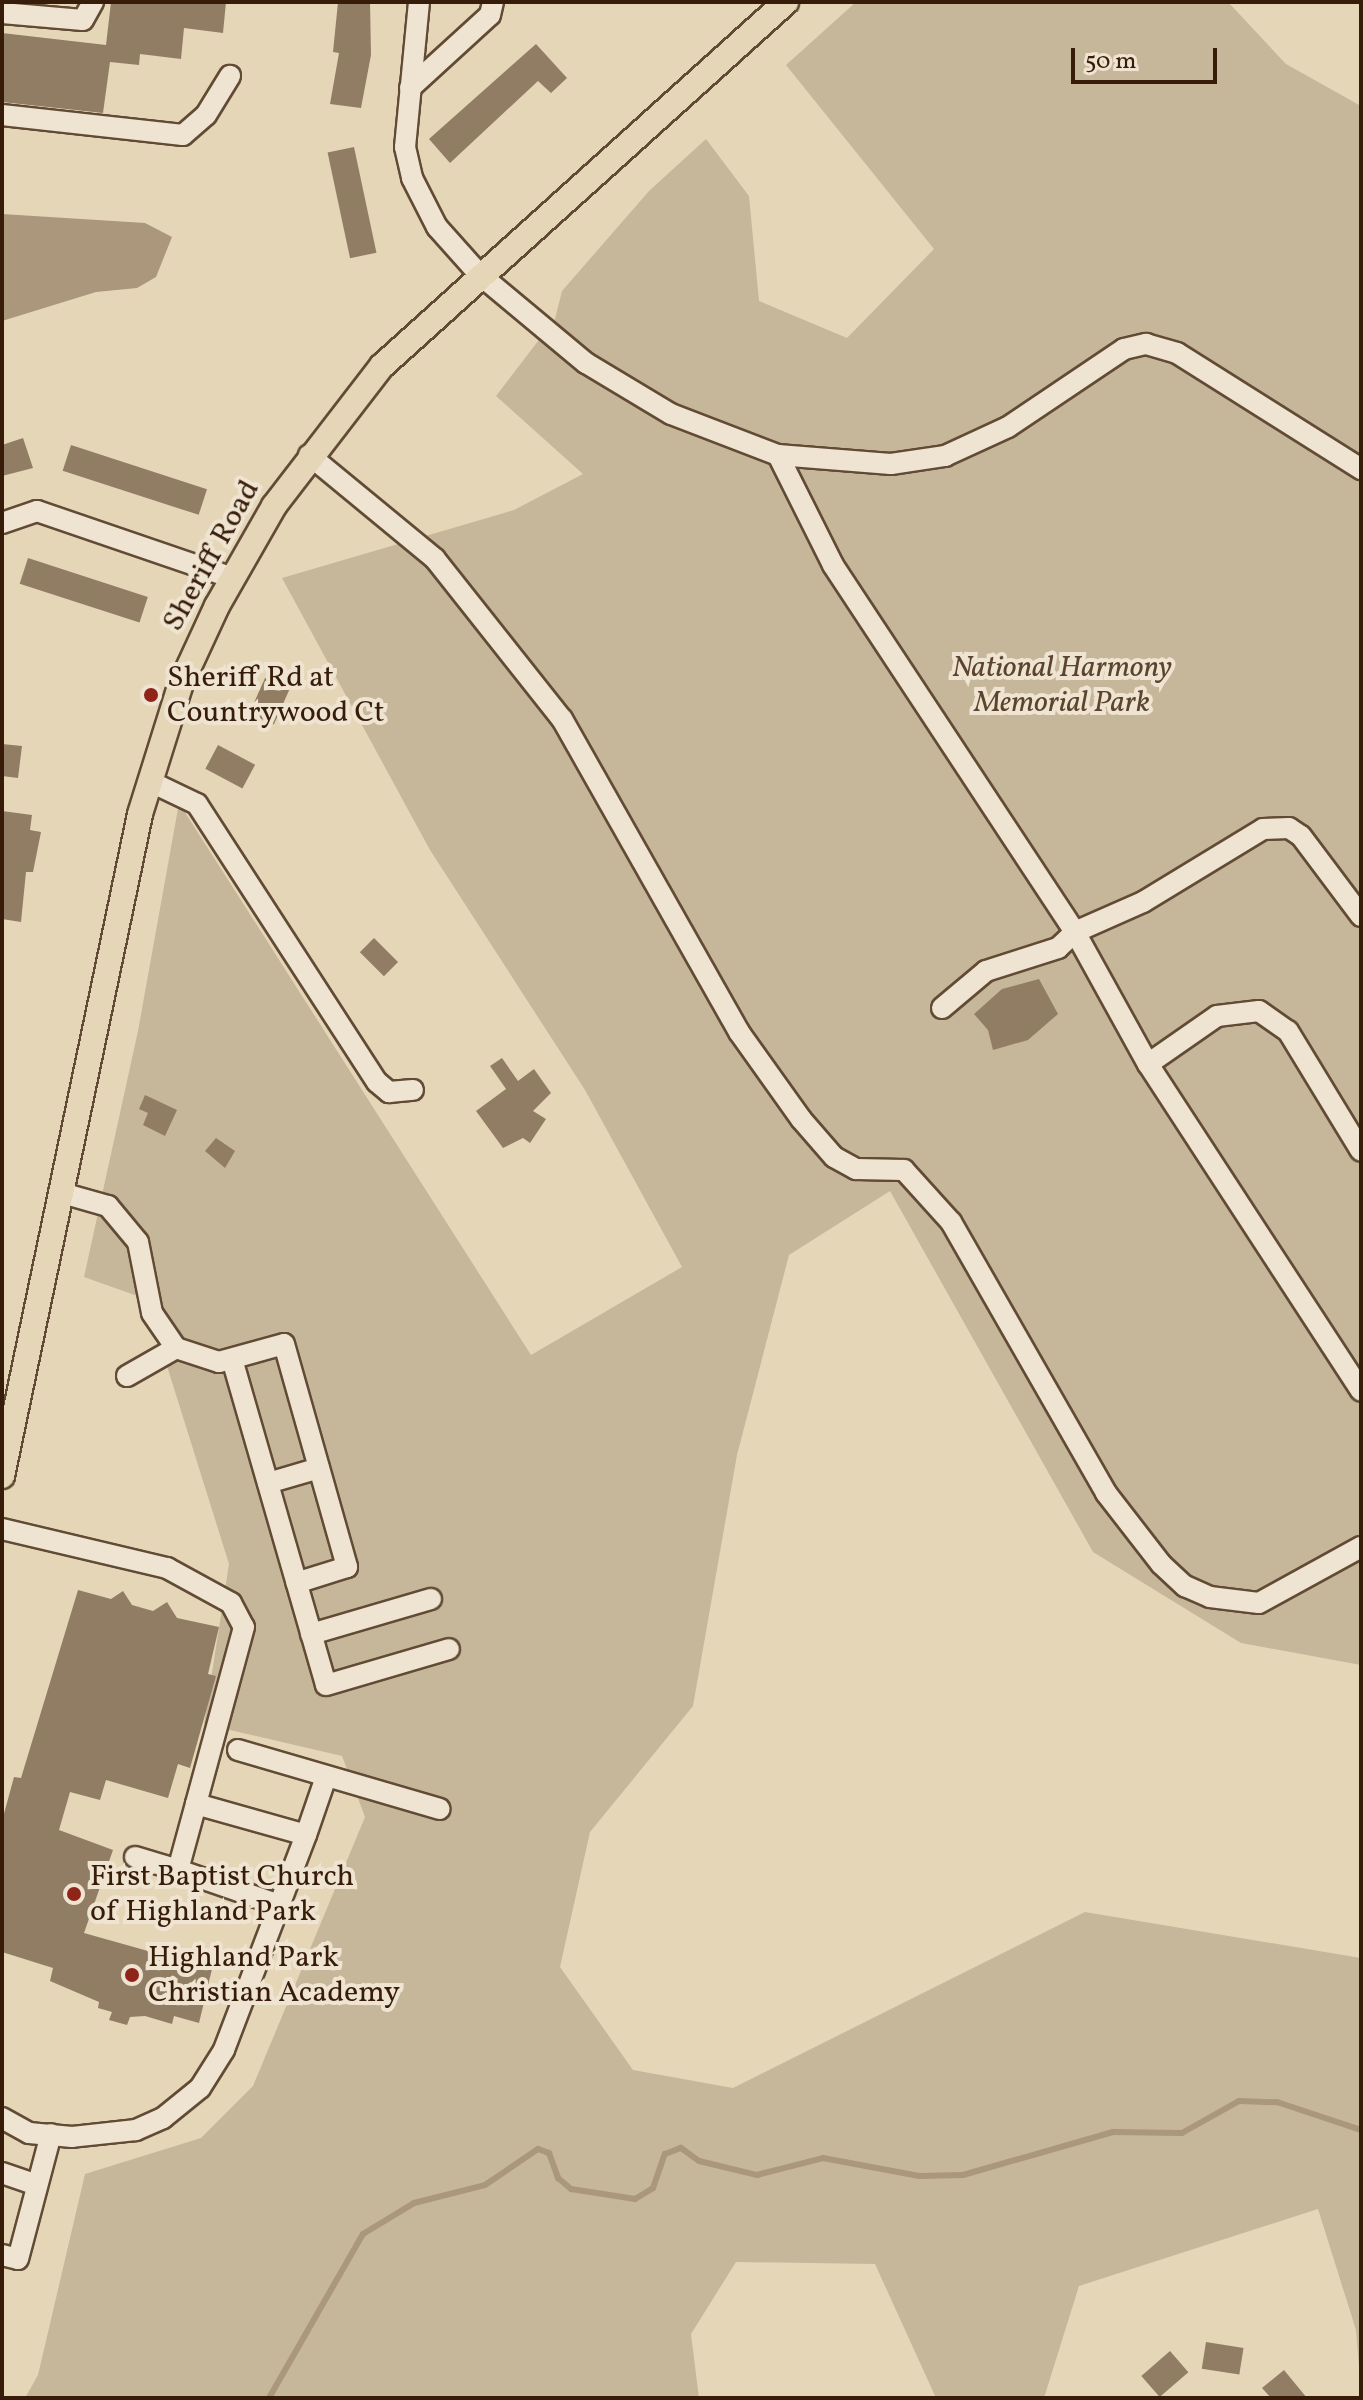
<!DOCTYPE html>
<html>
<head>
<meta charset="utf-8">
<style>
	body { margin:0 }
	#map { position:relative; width:1363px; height:2400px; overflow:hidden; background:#e5d6b8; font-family:Vollkorn,serif }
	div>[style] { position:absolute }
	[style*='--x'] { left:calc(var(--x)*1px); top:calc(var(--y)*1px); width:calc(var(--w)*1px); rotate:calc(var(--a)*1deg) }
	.green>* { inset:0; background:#c7b79a }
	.water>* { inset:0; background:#aa977c }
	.stream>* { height:6px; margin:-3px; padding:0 3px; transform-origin:3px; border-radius:3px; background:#aa977c }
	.building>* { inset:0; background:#917d64; transform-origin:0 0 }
	.roads { filter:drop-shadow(2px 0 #624b35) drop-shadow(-2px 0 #624b35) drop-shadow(0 2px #624b35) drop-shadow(0 -2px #624b35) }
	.minor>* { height:20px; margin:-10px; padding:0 10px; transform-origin:10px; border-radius:10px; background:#eee4d1 }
	.major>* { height:24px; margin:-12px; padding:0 12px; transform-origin:12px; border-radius:12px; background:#e5d6b8 }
	.dots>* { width:22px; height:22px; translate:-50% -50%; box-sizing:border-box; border:4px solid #eee4d1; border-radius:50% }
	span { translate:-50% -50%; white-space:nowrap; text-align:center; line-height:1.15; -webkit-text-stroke:8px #eee4d1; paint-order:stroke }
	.street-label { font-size:30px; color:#371d09 }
	.park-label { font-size:30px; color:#5b442d; font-style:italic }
	.poi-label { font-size:30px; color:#371d09 }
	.left { translate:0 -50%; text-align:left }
	.frame { position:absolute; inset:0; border:4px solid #371d09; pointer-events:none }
	.scale { position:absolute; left:1071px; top:48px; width:146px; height:36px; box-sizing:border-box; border:4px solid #371d09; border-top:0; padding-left:10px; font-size:24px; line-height:28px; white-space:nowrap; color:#371d09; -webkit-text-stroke:6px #eee4d1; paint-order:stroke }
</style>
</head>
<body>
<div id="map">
	<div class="green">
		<div style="clip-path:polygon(856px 2px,1228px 2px,1286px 64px,1361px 106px,1361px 1665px,1241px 1643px,1093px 1552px,890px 1191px,789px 1255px,737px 1455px,693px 1706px,590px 1832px,560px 1967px,633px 2070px,733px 2088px,1085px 1912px,1361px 1958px,1361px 2391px,1356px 2330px,1318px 2209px,1079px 2286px,1044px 2398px,936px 2398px,875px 2264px,736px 2262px,691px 2334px,699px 2398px,25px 2398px,38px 2375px,85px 2174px,201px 2138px,253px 2086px,365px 1817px,342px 1756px,204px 1724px,229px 1564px,146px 1299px,84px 1277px,138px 1031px,179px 803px,531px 1355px,682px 1267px,585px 1090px,430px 850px,282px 578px,514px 510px,583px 474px,496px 396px,555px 319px,562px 291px,649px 191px,706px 139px,749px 196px,759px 301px,847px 338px,934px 249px,786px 65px)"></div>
	</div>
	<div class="water">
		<div style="clip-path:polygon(2px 214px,145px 223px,172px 237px,156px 277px,137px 288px,96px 292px,2px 321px)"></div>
	</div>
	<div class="stream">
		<div style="--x:269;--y:2398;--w:189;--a:-60.2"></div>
		<div style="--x:363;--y:2234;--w:60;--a:-31.3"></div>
		<div style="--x:414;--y:2203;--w:73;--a:-14.2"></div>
		<div style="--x:485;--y:2185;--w:64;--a:-34.2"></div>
		<div style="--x:538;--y:2149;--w:12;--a:20"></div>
		<div style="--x:549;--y:2153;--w:27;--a:70"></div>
		<div style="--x:558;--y:2178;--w:17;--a:40"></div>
		<div style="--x:571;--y:2189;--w:65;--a:8.9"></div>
		<div style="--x:635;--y:2199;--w:21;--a:-31"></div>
		<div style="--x:653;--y:2188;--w:36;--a:-71"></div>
		<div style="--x:665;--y:2154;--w:17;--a:-21"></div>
		<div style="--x:681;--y:2148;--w:22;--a:36"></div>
		<div style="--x:699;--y:2161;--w:60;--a:13.6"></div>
		<div style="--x:757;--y:2175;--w:68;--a:-14.4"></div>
		<div style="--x:823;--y:2158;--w:98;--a:10.6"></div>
		<div style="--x:919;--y:2176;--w:44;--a:-1.3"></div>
		<div style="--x:963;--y:2175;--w:156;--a:-16"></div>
		<div style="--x:1113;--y:2132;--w:69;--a:0.8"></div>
		<div style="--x:1182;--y:2133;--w:65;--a:-29.3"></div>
		<div style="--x:1239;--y:2101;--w:38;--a:2"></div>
		<div style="--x:1277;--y:2102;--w:89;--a:18.4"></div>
	</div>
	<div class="building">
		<div style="clip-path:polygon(111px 2px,226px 2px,223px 33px,184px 28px,181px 59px,140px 54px,139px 65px,110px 62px,103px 113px,2px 102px,2px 33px,106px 45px)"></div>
		<div style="clip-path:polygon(338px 2px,370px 2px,371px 55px,361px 108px,330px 104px,339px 53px,333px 52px)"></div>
		<div style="clip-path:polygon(536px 44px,567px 78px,551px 93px,538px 81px,450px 163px,429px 139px)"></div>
		<div style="left:354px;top:147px;width:108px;height:27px;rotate:78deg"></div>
		<div style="clip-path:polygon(23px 438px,33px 468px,2px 476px,2px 445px)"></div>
		<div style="left:71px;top:445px;width:143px;height:27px;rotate:18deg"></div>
		<div style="left:28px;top:558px;width:126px;height:27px;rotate:18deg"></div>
		<div style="left:265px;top:678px;width:27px;height:39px;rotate:24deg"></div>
		<div style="clip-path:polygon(2px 744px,22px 746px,18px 778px,2px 776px)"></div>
		<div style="left:218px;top:745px;width:42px;height:27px;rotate:28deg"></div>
		<div style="clip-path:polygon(2px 811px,32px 815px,30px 830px,41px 832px,33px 872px,26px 872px,21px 922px,2px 919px)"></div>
		<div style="left:374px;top:938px;width:34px;height:20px;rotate:45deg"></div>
		<div style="clip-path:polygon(1039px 979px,1058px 1014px,1028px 1040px,993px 1050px,988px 1030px,974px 1014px,1002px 989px)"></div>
		<div style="clip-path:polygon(502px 1058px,518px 1081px,534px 1069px,551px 1093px,533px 1111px,546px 1119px,530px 1143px,523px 1138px,503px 1148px,476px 1111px,506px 1089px,490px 1066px)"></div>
		<div style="clip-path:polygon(145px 1095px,177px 1110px,165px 1136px,143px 1125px,148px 1113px,139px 1109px)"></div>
		<div style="clip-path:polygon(216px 1138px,235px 1151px,225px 1168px,205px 1151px)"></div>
		<div style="clip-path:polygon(78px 1590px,111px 1599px,123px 1591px,132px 1605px,153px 1611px,167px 1602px,177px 1618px,219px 1627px,208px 1674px,216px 1676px,190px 1768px,178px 1764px,168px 1798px,106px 1780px,100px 1800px,70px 1792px,59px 1830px,113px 1850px,84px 1933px,212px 1969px,199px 2023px,174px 2016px,172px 2024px,145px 2016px,130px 2017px,127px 2025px,109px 2020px,112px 2012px,98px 2008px,99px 2002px,50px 1981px,53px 1968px,2px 1952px,2px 1821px,14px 1777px,21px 1778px)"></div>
		<div style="left:1206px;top:2342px;width:38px;height:27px;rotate:9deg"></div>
		<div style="left:1170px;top:2351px;width:28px;height:38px;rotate:49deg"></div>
		<div style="clip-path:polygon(1284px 2370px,1307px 2398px,1271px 2398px,1262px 2388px)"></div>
	</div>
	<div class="roads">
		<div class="minor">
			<div style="--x:419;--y:2;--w:146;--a:95.5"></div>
			<div style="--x:405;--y:147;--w:32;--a:77"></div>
			<div style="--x:412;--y:178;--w:55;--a:63"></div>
			<div style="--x:437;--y:227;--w:63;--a:48.2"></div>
			<div style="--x:479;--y:274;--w:139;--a:39.8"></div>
			<div style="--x:586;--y:363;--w:99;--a:31"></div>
			<div style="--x:671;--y:414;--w:115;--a:21"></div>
			<div style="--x:778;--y:455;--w:123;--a:63.4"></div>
			<div style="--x:833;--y:565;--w:440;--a:56.6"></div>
			<div style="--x:1075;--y:932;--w:151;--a:61.1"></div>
			<div style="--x:1148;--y:1064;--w:390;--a:56.9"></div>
			<div style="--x:2;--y:13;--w:81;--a:4.9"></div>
			<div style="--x:83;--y:20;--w:21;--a:-61"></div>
			<div style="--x:410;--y:88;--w:108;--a:-42.4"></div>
			<div style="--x:490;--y:15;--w:13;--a:-77"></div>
			<div style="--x:2;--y:115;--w:182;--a:6.3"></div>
			<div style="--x:183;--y:135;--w:30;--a:-41"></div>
			<div style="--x:206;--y:115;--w:46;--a:-58.4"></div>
			<div style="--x:309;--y:455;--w:163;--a:39.5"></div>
			<div style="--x:435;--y:559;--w:204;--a:51.6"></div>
			<div style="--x:562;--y:719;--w:360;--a:60.5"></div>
			<div style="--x:739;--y:1032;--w:107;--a:54.5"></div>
			<div style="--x:801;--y:1119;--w:50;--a:49"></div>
			<div style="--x:834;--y:1157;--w:25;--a:29"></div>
			<div style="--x:856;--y:1169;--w:48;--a:1.2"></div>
			<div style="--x:904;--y:1170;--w:70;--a:47.9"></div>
			<div style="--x:951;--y:1222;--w:312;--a:60.2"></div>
			<div style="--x:1106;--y:1493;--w:90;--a:52.2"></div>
			<div style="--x:1161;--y:1564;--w:33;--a:43"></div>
			<div style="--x:1185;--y:1586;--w:27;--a:24"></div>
			<div style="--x:1210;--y:1597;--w:49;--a:7"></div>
			<div style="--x:1259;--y:1603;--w:116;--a:-28.8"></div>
			<div style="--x:778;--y:455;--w:113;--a:4.6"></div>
			<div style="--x:891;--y:464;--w:55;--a:-8.4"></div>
			<div style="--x:945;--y:456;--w:69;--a:-24.7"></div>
			<div style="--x:1008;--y:427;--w:140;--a:-33.9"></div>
			<div style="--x:1124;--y:349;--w:23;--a:-13"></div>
			<div style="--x:1146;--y:344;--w:32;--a:16"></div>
			<div style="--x:1177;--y:353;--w:218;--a:32.2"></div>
			<div style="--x:2;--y:523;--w:37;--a:-19"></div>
			<div style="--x:37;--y:511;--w:207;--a:18.9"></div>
			<div style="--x:149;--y:781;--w:53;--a:25.6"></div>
			<div style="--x:197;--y:804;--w:331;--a:57.1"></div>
			<div style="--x:377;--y:1082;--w:16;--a:40"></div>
			<div style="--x:389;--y:1092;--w:24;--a:-5"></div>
			<div style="--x:942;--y:1008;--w:57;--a:-40.1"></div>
			<div style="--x:986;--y:971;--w:76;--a:-17.7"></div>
			<div style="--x:1058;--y:948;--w:23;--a:-43"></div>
			<div style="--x:1075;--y:932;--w:74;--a:-23.8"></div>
			<div style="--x:1143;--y:902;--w:140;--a:-31.3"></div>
			<div style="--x:1263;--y:829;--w:26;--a:-2"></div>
			<div style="--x:1289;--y:828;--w:14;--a:34"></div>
			<div style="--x:1301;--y:836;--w:100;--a:53.1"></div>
			<div style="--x:1148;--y:1064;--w:84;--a:-34.8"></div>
			<div style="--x:1217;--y:1016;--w:42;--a:-6.8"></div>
			<div style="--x:1259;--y:1011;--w:35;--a:35"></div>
			<div style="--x:1288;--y:1031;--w:140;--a:58.7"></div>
			<div style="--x:62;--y:1193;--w:48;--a:15.8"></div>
			<div style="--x:108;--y:1206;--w:47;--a:50.2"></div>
			<div style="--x:138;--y:1242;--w:72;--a:78.8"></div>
			<div style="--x:152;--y:1313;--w:42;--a:55.6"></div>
			<div style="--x:176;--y:1348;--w:45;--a:18"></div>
			<div style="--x:219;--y:1362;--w:67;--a:-15.5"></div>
			<div style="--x:284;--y:1344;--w:232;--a:74.2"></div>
			<div style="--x:347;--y:1567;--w:53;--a:162.6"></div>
			<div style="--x:232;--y:1359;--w:339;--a:73.9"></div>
			<div style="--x:326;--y:1685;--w:128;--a:-16.3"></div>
			<div style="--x:127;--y:1376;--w:56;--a:-29.7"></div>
			<div style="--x:268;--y:1483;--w:53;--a:-16.4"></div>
			<div style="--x:2;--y:1529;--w:170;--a:13.3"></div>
			<div style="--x:167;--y:1568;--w:73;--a:28.7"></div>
			<div style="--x:231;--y:1603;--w:27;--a:62"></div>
			<div style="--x:244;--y:1627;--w:183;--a:105.2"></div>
			<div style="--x:196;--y:1804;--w:114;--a:15.7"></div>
			<div style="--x:306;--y:1835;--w:230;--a:110.9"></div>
			<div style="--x:224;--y:2050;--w:45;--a:122.3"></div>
			<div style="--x:200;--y:2088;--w:48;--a:141"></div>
			<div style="--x:163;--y:2118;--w:30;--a:156"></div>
			<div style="--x:136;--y:2130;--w:64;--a:173.8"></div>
			<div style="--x:72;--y:2137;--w:43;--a:-174.7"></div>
			<div style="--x:29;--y:2133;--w:31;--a:-151"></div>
			<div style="--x:311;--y:1634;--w:125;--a:-16.3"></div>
			<div style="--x:238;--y:1750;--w:210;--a:16.3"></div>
			<div style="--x:196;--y:1804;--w:68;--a:105.3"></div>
			<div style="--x:178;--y:1870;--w:107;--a:19.1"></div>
			<div style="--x:306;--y:1835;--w:61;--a:-71"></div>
			<div style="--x:135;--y:1857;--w:45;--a:16.8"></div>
			<div style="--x:2;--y:2173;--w:37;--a:19"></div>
			<div style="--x:2;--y:2255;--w:16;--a:14"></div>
			<div style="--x:18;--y:2259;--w:129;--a:-75.2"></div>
		</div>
		<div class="major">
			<div style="--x:2;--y:1476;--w:676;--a:-78.22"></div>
			<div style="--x:140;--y:814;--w:134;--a:-72.6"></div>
			<div style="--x:180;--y:686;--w:88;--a:-65.2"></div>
			<div style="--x:217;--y:606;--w:115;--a:-60.3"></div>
			<div style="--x:274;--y:506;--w:177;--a:-52.4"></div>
			<div style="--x:382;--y:366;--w:544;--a:-42.02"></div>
		</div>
	</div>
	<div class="dots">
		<div style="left:151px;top:695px;background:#8f2418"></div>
		<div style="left:74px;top:1894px;background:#8f2418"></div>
		<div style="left:132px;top:1975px;background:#8f2418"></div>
	</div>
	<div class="street-label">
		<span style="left:212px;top:556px;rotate:-61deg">Sheriff Road</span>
	</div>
	<div class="park-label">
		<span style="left:1062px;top:685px">National Harmony<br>Memorial Park</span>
	</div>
	<div class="poi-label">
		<span class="left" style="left:167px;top:695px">Sheriff Rd at<br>Countrywood Ct</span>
		<span class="left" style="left:90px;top:1894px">First Baptist Church<br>of Highland Park</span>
		<span class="left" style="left:148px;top:1975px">Highland Park<br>Christian Academy</span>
	</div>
	<div class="frame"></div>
	<div class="scale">50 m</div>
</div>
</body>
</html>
